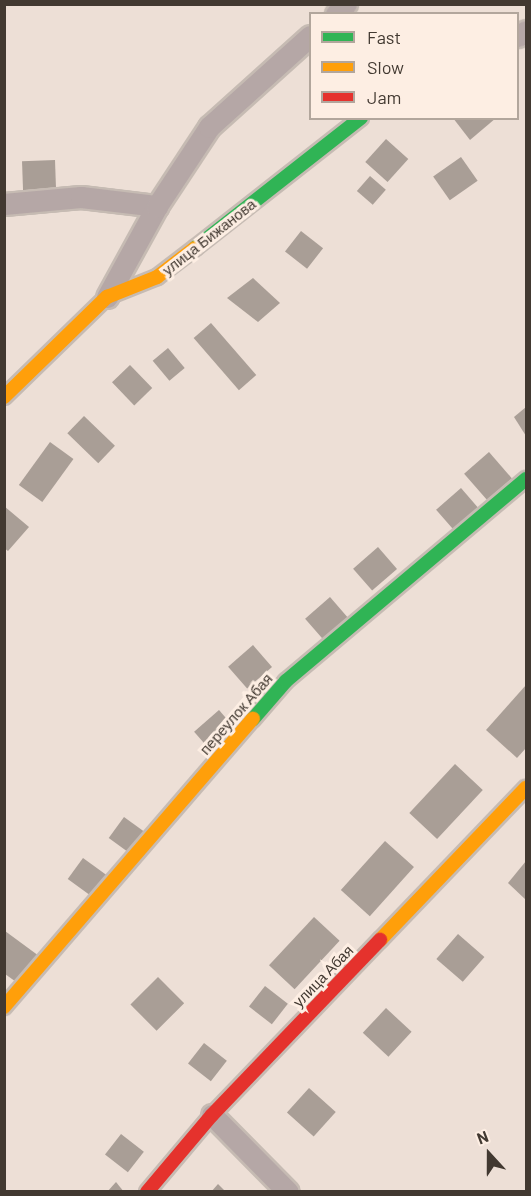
<!DOCTYPE html>
<html>
<head>
<meta charset="utf-8">
<style>
	body { margin:0 }
	#map { position:relative; width:531px; height:1196px; overflow:hidden; background:#eddfd6; font-family:Barlow,sans-serif }
	div>[style] { position:absolute }
	[style*='--x'] { left:calc(var(--x)*1px); top:calc(var(--y)*1px); width:calc(var(--w)*1px); rotate:calc(var(--a)*1deg) }
	.building>* { inset:0; background:#a99e96; transform-origin:0 0 }
	.roads { filter:drop-shadow(2px 0 #c6bbb3) drop-shadow(-2px 0 #c6bbb3) drop-shadow(0 2px #c6bbb3) drop-shadow(0 -2px #c6bbb3) }
	.street>* { height:21px; margin:-10.5px; padding:0 10.5px; transform-origin:10.5px; border-radius:10.5px; background:#b5a7a6 }
	.fast>* { height:14px; margin:-7px; padding:0 7px; transform-origin:7px; border-radius:7px; background:#30b455 }
	.slow>* { height:14px; margin:-7px; padding:0 7px; transform-origin:7px; border-radius:7px; background:#ff9f0a }
	.jam>* { height:14px; margin:-7px; padding:0 7px; transform-origin:7px; border-radius:7px; background:#e5322d }
	span { translate:-50% -50%; white-space:nowrap; text-align:center; line-height:1.15; -webkit-text-stroke:6px #fdeee3; paint-order:stroke }
	.street-label { font-size:15px; color:#423931 }
	.frame { position:absolute; inset:0; border:6px solid #423931; pointer-events:none }
	.legend { position:absolute; left:309px; top:12px; width:210px; height:108px; box-sizing:border-box; background:#fdeee3; border:2px solid #b2a69c; margin:0; padding:8px 10px; list-style:none; font-size:18px; color:#423931 }
	.legend li { display:flex; align-items:center; gap:12px; height:30px }
	.legend b { width:30px; border:2px solid #b2a69c }
	.north { position:absolute; left:459px; top:1124px; width:60px; height:60px; -webkit-text-stroke:4px #fdeee3; paint-order:stroke; rotate:339deg; font-size:16px; font-weight:700; line-height:24px; text-align:center; color:#423931 }
	.north::after { content:''; display:block; margin:auto; width:21px; height:27px; background:#423931; clip-path:polygon(50% 0,100% 100%,50% 72%,0 100%) }
</style>
</head>
<body>
<div id="map">
	<div class="building">
		<div style="clip-path:polygon(453px 118px,496px 118px,470px 140px)"></div>
		<div style="left:386px;top:139px;width:30px;height:31px;rotate:42deg"></div>
		<div style="left:461px;top:157px;width:29px;height:34px;rotate:55deg"></div>
		<div style="left:55px;top:160px;width:30px;height:33px;rotate:88deg"></div>
		<div style="left:370px;top:176px;width:21px;height:20px;rotate:41deg"></div>
		<div style="left:301px;top:231px;width:28px;height:26px;rotate:38deg"></div>
		<div style="clip-path:polygon(253px 278px,280px 303px,258px 322px,227px 298px)"></div>
		<div style="left:211px;top:323px;width:69px;height:23px;rotate:49deg"></div>
		<div style="left:168px;top:348px;width:26px;height:20px;rotate:50deg"></div>
		<div style="left:130px;top:365px;width:32px;height:25px;rotate:46deg"></div>
		<div style="clip-path:polygon(526px 407px,526px 436px,514px 417px)"></div>
		<div style="left:84px;top:416px;width:43px;height:24px;rotate:44deg"></div>
		<div style="left:50px;top:442px;width:29px;height:53px;rotate:36deg"></div>
		<div style="left:489px;top:452px;width:35px;height:33px;rotate:49deg"></div>
		<div style="left:461px;top:488px;width:29px;height:33px;rotate:49deg"></div>
		<div style="clip-path:polygon(4px 506px,29px 527px,8px 551px,4px 548px)"></div>
		<div style="left:378px;top:547px;width:29px;height:33px;rotate:49deg"></div>
		<div style="left:330px;top:597px;width:29px;height:33px;rotate:49deg"></div>
		<div style="left:253px;top:645px;width:29px;height:33px;rotate:49deg"></div>
		<div style="clip-path:polygon(526px 685px,526px 748px,517px 758px,486px 730px)"></div>
		<div style="left:219px;top:710px;width:29px;height:33px;rotate:49deg"></div>
		<div style="left:455px;top:764px;width:38px;height:67px;rotate:43deg"></div>
		<div style="left:124px;top:817px;width:29px;height:26px;rotate:36deg"></div>
		<div style="left:385px;top:841px;width:39px;height:66px;rotate:42deg"></div>
		<div style="left:83px;top:858px;width:29px;height:26px;rotate:36deg"></div>
		<div style="clip-path:polygon(526px 861px,526px 900px,508px 883px)"></div>
		<div style="left:314px;top:917px;width:35px;height:66px;rotate:43deg"></div>
		<div style="clip-path:polygon(5px 931px,39px 956px,19px 984px,5px 974px)"></div>
		<div style="left:458px;top:934px;width:35px;height:33px;rotate:41deg"></div>
		<div style="left:158px;top:977px;width:37px;height:39px;rotate:45deg"></div>
		<div style="left:265px;top:986px;width:29px;height:26px;rotate:38deg"></div>
		<div style="left:386px;top:1008px;width:35px;height:34px;rotate:43deg"></div>
		<div style="left:204px;top:1043px;width:29px;height:26px;rotate:38deg"></div>
		<div style="left:309px;top:1088px;width:36px;height:33px;rotate:42deg"></div>
		<div style="left:121px;top:1134px;width:29px;height:26px;rotate:38deg"></div>
		<div style="clip-path:polygon(116px 1182px,124px 1192px,107px 1192px)"></div>
		<div style="clip-path:polygon(218px 1184px,226px 1192px,211px 1192px)"></div>
	</div>
	<div class="roads">
		<div class="street">
			<div style="--x:336;--y:14;--w:14;--a:-45"></div>
			<div style="--x:518;--y:36;--w:9;--a:-32"></div>
			<div style="--x:4;--y:204;--w:77;--a:-5.2"></div>
			<div style="--x:81;--y:197;--w:77;--a:6.8"></div>
			<div style="--x:107;--y:297;--w:104;--a:-61.2"></div>
			<div style="--x:157;--y:206;--w:95;--a:-56.6"></div>
			<div style="--x:209;--y:127;--w:136;--a:-42"></div>
			<div style="--x:212;--y:1115;--w:108;--a:45.4"></div>
		</div>
		<div class="fast">
			<div style="--x:195;--y:248;--w:211;--a:-38.1"></div>
			<div style="--x:253;--y:719;--w:50;--a:-49"></div>
			<div style="--x:286;--y:681;--w:314;--a:-40.1"></div>
		</div>
		<div class="slow">
			<div style="--x:4;--y:397;--w:144;--a:-44.2"></div>
			<div style="--x:107;--y:297;--w:54;--a:-21.8"></div>
			<div style="--x:157;--y:277;--w:48;--a:-37.3"></div>
			<div style="--x:380;--y:940;--w:211;--a:-46.2"></div>
			<div style="--x:4;--y:1007;--w:381;--a:-49.2"></div>
		</div>
		<div class="jam">
			<div style="--x:147;--y:1192;--w:101;--a:-49.8"></div>
			<div style="--x:212;--y:1115;--w:243;--a:-46.2"></div>
		</div>
	</div>
	<div class="street-label">
		<span style="left:209px;top:237px;rotate:-38deg">улица Бижанова</span>
		<span style="left:236px;top:714px;rotate:-49deg">переулок Абая</span>
		<span style="left:323px;top:976px;rotate:-46deg">улица Абая</span>
	</div>
	<div class="frame"></div>
	<ul class="legend">
	<li><b style="height:8px;background:#30b455"></b>Fast</li>
	<li><b style="height:8px;background:#ff9f0a"></b>Slow</li>
	<li><b style="height:8px;background:#e5322d"></b>Jam</li>
	</ul>
	<div class="north">N</div>
</div>
</body>
</html>
